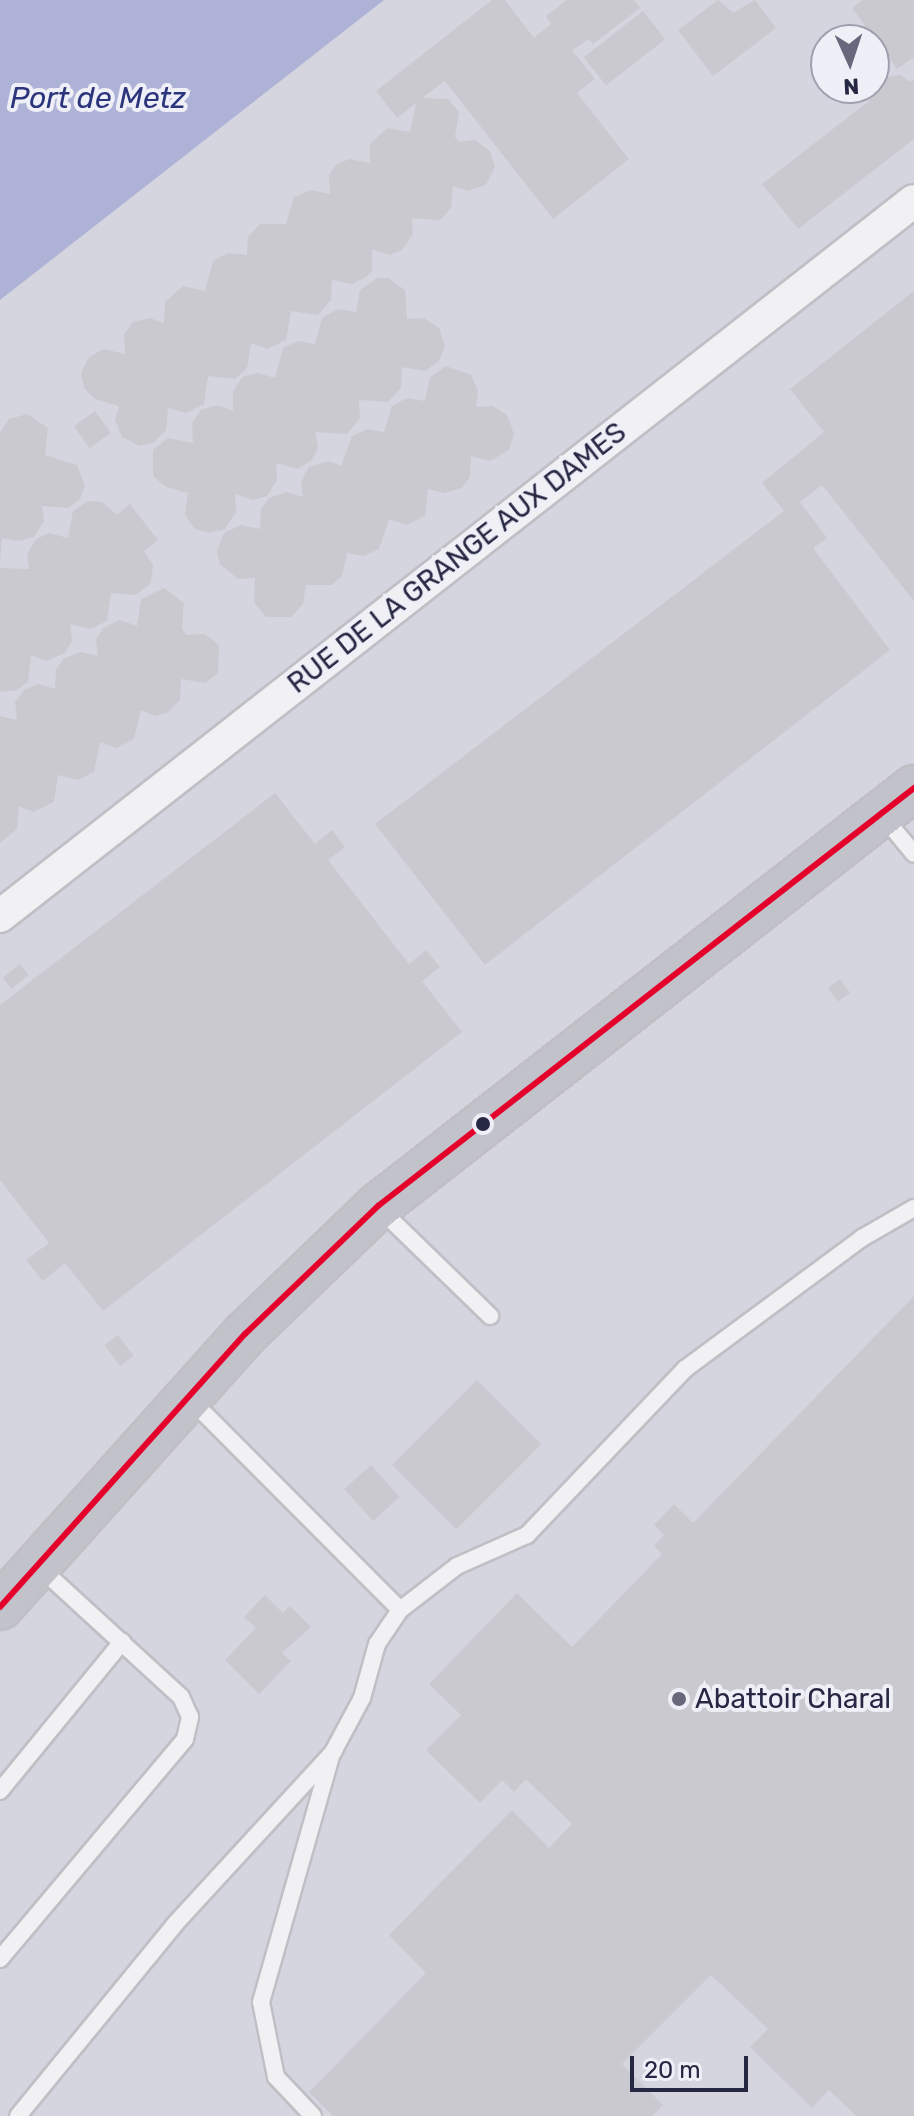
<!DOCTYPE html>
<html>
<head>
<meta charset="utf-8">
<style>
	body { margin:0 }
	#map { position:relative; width:914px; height:2116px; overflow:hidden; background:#e2e2e7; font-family:Rubik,sans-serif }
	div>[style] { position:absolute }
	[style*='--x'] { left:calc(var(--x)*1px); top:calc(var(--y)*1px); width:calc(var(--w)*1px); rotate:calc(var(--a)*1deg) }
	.built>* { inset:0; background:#d5d5e0 }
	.water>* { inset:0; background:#adb2d6 }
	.building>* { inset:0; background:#c9c9cf; transform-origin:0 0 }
	.roads { filter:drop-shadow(2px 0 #bfbfc5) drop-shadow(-2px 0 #bfbfc5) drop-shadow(0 2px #bfbfc5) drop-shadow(0 -2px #bfbfc5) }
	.lane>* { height:16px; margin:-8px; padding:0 8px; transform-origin:8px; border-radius:8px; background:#f1f1f4 }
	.street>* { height:32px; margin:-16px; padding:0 16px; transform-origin:16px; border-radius:16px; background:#f1f1f4 }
	.secondary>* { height:44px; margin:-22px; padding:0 22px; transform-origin:22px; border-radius:22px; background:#c2c2ca }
	.bus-1>* { height:6px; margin:-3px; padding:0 3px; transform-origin:3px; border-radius:3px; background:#e4002b }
	.dots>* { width:22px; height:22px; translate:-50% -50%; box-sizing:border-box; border:4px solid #efeff7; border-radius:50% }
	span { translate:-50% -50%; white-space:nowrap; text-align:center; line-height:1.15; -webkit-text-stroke:8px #efeff7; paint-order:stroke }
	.street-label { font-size:28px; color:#262743 }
	.poi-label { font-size:28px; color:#262743 }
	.left { translate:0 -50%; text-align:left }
	.water-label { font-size:30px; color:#2c347b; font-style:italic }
	.north { position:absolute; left:810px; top:24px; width:80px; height:80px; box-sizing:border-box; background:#efeff7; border:2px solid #9f9faf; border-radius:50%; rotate:177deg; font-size:22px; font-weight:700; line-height:32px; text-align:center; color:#262743 }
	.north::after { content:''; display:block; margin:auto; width:28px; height:36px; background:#68687c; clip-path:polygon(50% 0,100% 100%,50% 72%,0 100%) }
	.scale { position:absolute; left:630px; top:2056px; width:118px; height:36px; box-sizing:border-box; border:4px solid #262743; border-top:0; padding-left:10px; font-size:24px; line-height:28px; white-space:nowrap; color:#262743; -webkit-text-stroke:6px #efeff7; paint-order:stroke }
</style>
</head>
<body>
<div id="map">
	<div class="built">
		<div style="clip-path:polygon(evenodd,0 0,914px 0,914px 2116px,0 2116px,0 0,826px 40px,874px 40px,874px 88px,826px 88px,826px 40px)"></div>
	</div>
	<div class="water">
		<div style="clip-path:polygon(0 0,384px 0,0 300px)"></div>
	</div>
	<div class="building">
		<div style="clip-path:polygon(492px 0,505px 0,534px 38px,551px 24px,546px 16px,567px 0,634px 0,640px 8px,593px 44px,589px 39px,572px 50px,595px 79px,577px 93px,629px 159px,553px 219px,445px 81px,422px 98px,448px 99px,459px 112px,455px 137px,459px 142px,475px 140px,490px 151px,495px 167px,486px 185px,467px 191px,453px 186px,451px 208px,440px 220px,412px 218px,413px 234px,402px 250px,390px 255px,372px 249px,372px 271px,366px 277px,352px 284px,332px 280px,331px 300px,318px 315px,291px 311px,286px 340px,267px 349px,251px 343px,247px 368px,235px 379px,208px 376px,204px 404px,186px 413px,168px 408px,166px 430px,154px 442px,140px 446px,122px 437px,115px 420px,119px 406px,95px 399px,84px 388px,81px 373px,89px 357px,104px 349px,125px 354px,124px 334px,133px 322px,150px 318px,164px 323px,165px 302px,183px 286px,205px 291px,213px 261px,228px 253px,247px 255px,248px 237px,260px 224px,286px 224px,294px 197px,311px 190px,330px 194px,329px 175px,337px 164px,349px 159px,370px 163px,370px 144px,387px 128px,410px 132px,416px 103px,397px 118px,376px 91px)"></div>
		<div style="clip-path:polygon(718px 0,733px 13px,755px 0,776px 28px,713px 76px,678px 30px)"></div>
		<div style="clip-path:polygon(863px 0,914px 0,914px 57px,897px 69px,852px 8px)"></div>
		<div style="left:643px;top:11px;width:36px;height:75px;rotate:52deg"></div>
		<div style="clip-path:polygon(901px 75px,910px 82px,914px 79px,914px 139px,798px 229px,762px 184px,869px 101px,869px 88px,883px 77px)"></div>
		<div style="clip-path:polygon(377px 278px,388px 278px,405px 290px,407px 319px,424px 318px,439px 328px,445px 346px,439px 361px,425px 371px,402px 367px,401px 388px,388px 402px,359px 400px,360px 418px,347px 434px,315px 432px,318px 447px,312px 460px,298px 469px,276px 463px,277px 480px,267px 496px,253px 500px,235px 494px,236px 512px,225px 529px,209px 533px,195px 529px,185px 515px,188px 493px,166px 487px,153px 476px,153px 450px,168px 438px,193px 443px,192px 423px,201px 410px,217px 405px,233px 411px,233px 392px,242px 377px,258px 373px,275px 378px,283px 348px,298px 341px,315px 344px,322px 318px,338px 309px,356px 312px,360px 290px)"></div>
		<div style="clip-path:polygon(914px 291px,914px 601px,822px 485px,800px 502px,827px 538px,813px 548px,890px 650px,485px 965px,375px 824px,784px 511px,762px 483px,824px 432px,790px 389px)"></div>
		<div style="clip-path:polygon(446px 366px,471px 375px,478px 391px,476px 407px,493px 406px,507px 415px,514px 434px,509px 450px,490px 461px,471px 456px,470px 477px,462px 488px,444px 493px,428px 489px,425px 516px,406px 525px,389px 519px,379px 549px,364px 556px,347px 553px,342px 576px,332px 585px,306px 585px,303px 604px,291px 617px,266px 617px,254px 602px,255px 578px,238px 579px,220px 564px,217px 551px,224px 533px,241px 525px,260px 529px,261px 509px,269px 498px,287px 492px,303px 497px,301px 482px,309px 467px,329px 461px,341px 466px,352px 436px,367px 429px,384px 432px,392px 406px,407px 398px,425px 401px,430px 377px)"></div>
		<div style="left:95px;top:411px;width:27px;height:26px;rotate:54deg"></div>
		<div style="clip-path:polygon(27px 414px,48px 428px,45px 455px,77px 465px,85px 486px,79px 500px,68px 508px,42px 506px,44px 521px,34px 537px,19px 541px,2px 538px,0 562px,0 433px,9px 419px)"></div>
		<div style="clip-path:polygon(102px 502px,117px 515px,130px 504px,158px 540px,144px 551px,153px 565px,151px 583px,136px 595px,111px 593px,107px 621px,90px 629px,70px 624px,72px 641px,65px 653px,46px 661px,31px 655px,28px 682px,17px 690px,0 692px,0 568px,29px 569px,27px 554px,36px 539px,49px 533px,68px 538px,73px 511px,88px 501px)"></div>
		<div style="clip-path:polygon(164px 588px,184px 603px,182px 629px,186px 635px,205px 634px,219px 645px,218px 673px,205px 683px,181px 679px,180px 700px,167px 713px,155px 716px,141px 710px,134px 739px,116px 748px,100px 742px,94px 772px,78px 780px,58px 775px,54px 802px,33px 812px,19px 806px,17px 829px,0 843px,0 716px,17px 720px,15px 702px,24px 690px,39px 684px,55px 689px,56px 670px,63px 659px,80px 652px,98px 656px,96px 639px,103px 628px,120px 620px,137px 626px,141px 599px)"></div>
		<div style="clip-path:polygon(275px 793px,315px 844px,332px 830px,345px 847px,328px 860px,409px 964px,426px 950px,440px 967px,422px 981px,462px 1032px,103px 1311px,65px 1263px,43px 1281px,26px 1260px,49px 1243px,0 1180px,0 1005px)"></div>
		<div style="left:20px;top:964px;width:14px;height:22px;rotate:51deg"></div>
		<div style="left:840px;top:979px;width:17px;height:15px;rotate:54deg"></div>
		<div style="clip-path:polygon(914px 1296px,914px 2116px,856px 2116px,829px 2090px,812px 2108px,750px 2047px,768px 2029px,711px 1975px,622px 2064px,663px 2105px,652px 2116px,333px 2116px,309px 2092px,426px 1973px,389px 1935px,512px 1810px,549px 1848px,572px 1824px,526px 1779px,514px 1792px,502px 1780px,480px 1803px,426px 1750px,461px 1715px,429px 1684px,517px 1593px,572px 1647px,662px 1554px,654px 1546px,664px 1535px,654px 1525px,674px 1504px,693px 1523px)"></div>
		<div style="left:118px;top:1335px;width:26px;height:17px;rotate:53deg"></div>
		<div style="left:477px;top:1380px;width:91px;height:120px;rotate:45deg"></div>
		<div style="left:371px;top:1465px;width:43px;height:36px;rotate:48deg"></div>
		<div style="clip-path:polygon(265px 1595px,283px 1613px,290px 1606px,311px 1627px,282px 1653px,291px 1661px,259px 1694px,225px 1660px,256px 1628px,244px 1617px)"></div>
	</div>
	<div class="roads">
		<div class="lane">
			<div style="--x:882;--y:815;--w:50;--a:50.6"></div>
			<div style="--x:379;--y:1208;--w:155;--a:44.2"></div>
			<div style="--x:189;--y:1398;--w:299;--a:45.1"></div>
			<div style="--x:0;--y:1791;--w:193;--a:-50.7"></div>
			<div style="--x:0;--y:1959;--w:287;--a:-49.9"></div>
			<div style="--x:185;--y:1739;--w:23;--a:-77"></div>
			<div style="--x:190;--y:1717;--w:22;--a:-114"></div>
			<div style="--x:181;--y:1697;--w:194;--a:-137.5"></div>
			<div style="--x:18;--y:2116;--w:248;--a:-50.7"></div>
			<div style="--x:175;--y:1924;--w:234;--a:-47.4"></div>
			<div style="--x:333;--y:1752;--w:61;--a:-61.8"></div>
			<div style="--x:362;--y:1698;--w:56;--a:-74.5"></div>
			<div style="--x:377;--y:1644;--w:41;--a:-55.9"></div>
			<div style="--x:400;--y:1610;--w:72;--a:-37.7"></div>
			<div style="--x:457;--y:1566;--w:77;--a:-23.9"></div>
			<div style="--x:527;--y:1535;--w:229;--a:-46.4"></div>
			<div style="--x:685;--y:1369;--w:220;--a:-36.5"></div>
			<div style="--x:862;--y:1238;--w:60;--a:-30"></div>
			<div style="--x:313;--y:2116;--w:54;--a:-133.5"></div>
			<div style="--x:276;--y:2077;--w:76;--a:-101.3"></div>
			<div style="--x:261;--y:2002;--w:255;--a:-74.1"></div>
		</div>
		<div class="street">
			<div style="--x:0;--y:916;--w:1160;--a:-38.04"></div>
		</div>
		<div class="secondary">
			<div style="--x:0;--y:1607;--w:367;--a:-48.1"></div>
			<div style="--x:245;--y:1334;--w:185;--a:-43.9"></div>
			<div style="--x:378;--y:1206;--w:680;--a:-37.95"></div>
		</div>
	</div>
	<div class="bus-1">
		<div style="--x:0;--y:1607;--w:367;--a:-48.1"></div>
		<div style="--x:245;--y:1334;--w:185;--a:-43.9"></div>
		<div style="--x:378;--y:1206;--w:680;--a:-37.95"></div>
	</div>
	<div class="dots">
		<div style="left:483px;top:1124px;background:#262743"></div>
		<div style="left:679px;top:1699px;background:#68687c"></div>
	</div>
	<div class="street-label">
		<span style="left:457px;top:558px;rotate:-38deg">RUE DE LA GRANGE AUX DAMES</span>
	</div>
	<div class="poi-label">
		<span class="left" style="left:695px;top:1699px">Abattoir Charal</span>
	</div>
	<div class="water-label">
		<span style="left:98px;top:98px">Port de Metz</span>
	</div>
	<div class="north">N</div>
	<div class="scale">20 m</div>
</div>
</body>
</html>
